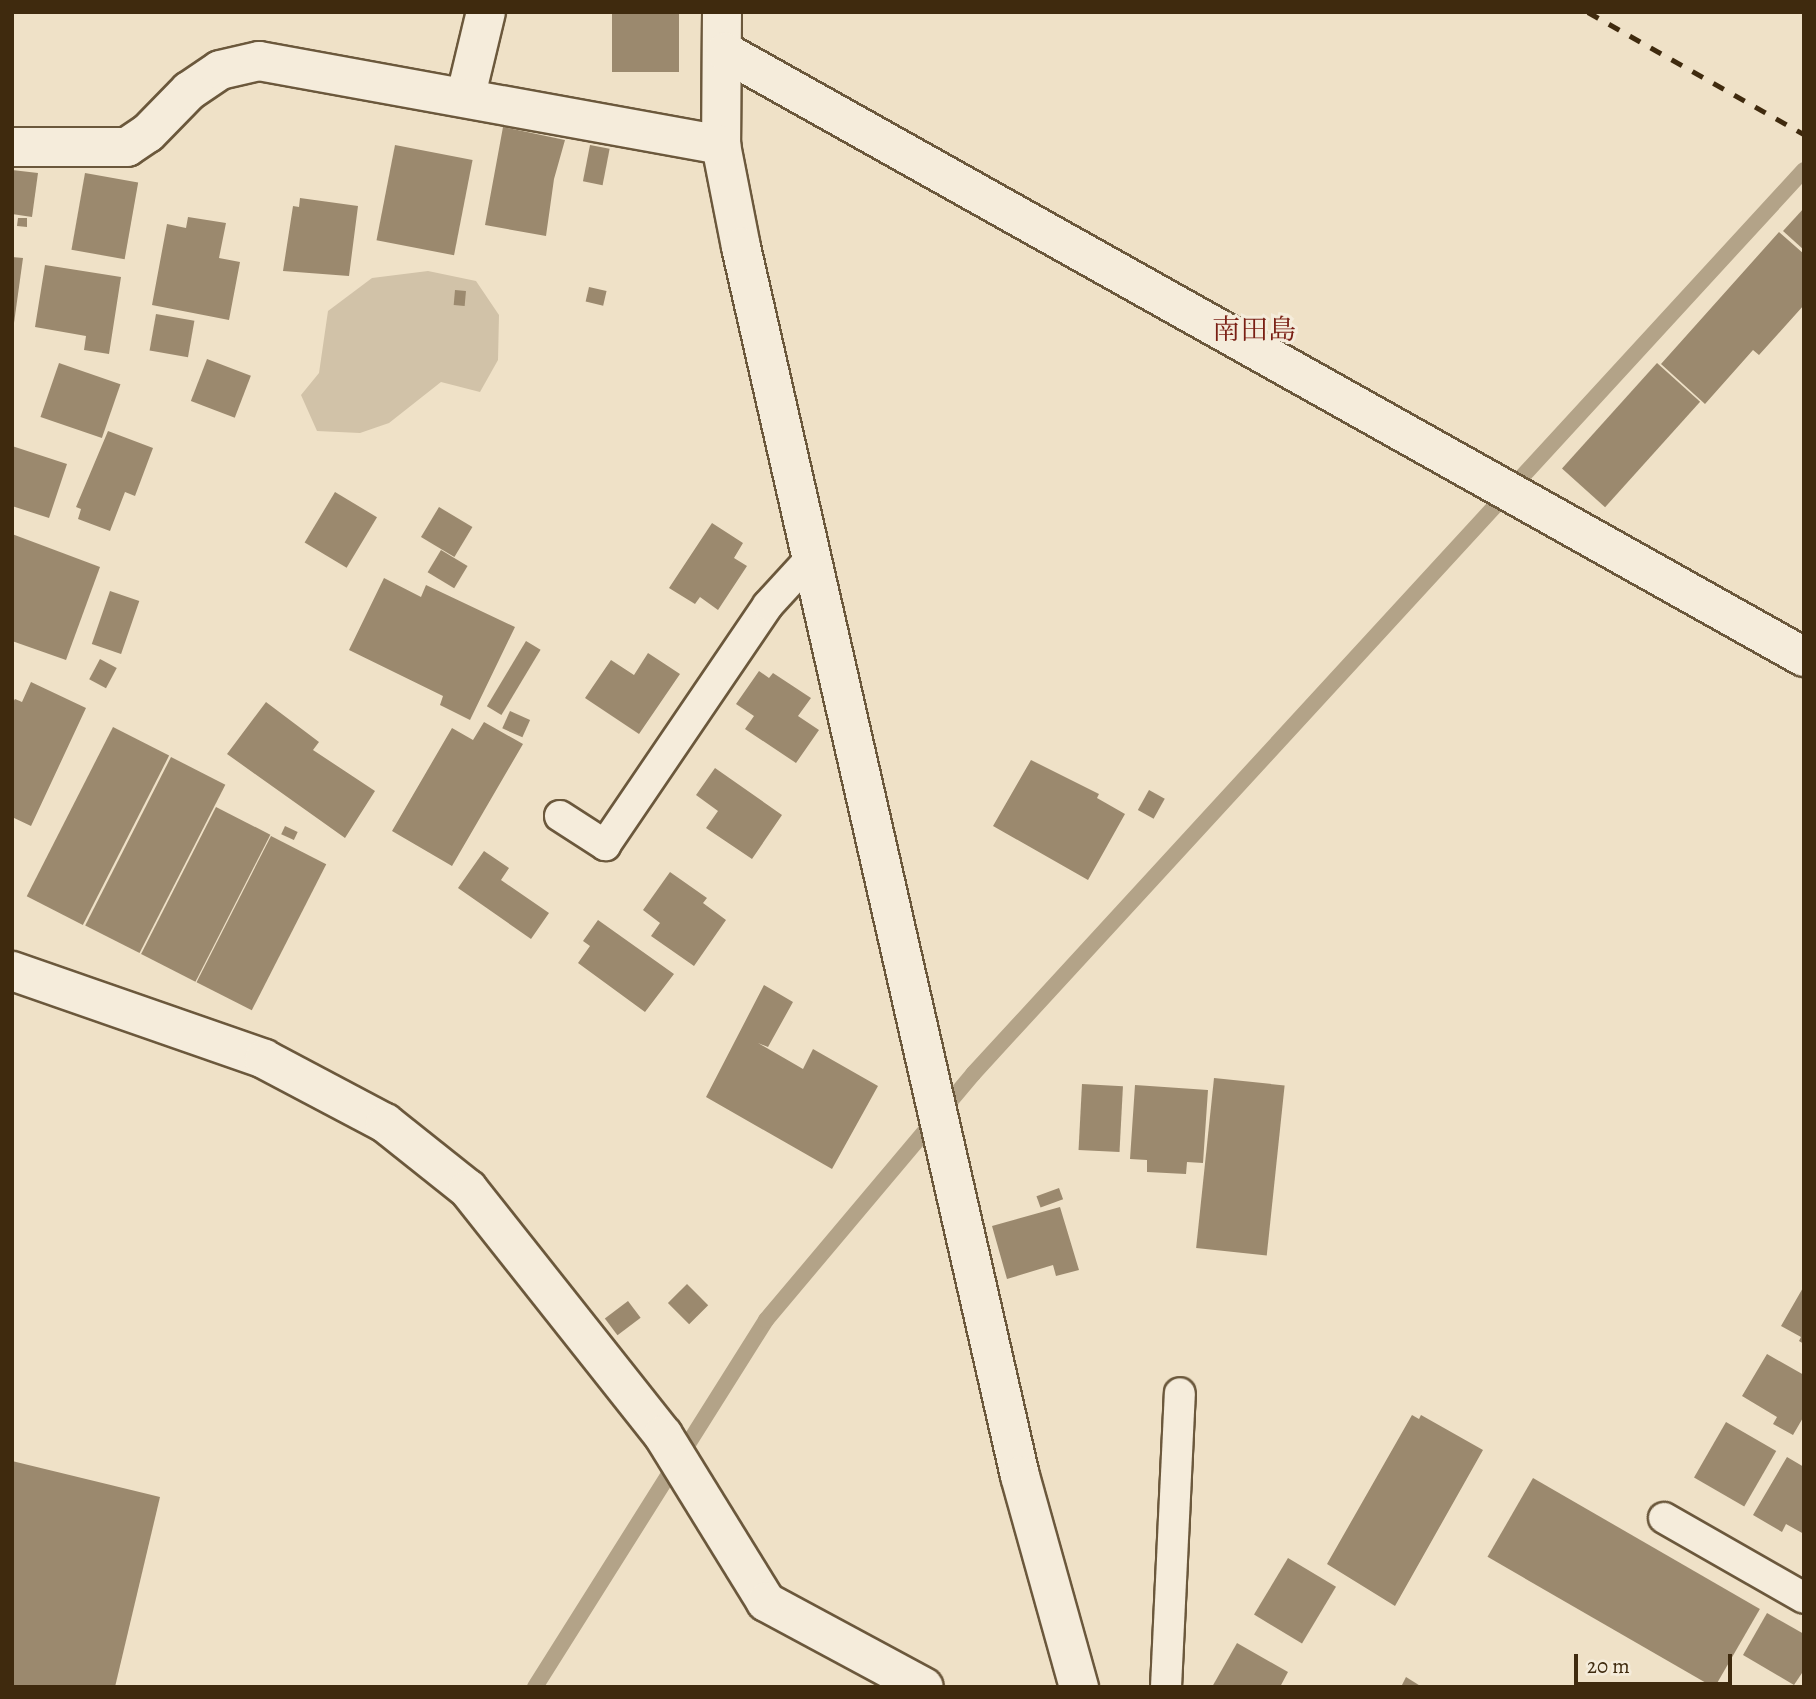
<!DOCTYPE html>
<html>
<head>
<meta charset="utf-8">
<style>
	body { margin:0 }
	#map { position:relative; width:1816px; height:1699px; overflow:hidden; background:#efe1c7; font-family:Alegreya,"Noto Serif JP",serif }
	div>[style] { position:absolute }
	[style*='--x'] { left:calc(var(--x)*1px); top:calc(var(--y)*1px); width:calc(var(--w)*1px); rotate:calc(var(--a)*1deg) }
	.green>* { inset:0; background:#d1c2a8 }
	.stream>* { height:16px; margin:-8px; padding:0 8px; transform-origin:8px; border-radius:8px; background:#b3a388 }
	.building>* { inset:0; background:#9b896e; transform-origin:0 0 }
	.roads { filter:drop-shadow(2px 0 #6b583c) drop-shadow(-2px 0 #6b583c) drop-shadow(0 2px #6b583c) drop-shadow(0 -2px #6b583c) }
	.service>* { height:30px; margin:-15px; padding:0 15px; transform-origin:15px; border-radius:15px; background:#f5ecdb }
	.minor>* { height:38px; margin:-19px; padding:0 19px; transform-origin:19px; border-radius:19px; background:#f5ecdb }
	.rail>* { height:5px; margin-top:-2.5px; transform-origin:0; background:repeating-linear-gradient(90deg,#3f2a0e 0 12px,transparent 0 24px) }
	span { translate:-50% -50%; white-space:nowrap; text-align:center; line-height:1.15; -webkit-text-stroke:6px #f5ecdb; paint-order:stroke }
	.quarter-label { font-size:28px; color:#7a1f14 }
	.frame { position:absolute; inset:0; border:14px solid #3f2a0e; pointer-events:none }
	.scale { position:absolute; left:1574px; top:1654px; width:158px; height:32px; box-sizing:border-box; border:4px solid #3f2a0e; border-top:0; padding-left:9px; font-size:21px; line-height:24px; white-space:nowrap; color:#3f2a0e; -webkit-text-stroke:5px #f5ecdb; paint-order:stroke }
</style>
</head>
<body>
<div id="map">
	<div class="green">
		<div style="clip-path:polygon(428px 271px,476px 281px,499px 315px,498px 360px,480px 392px,441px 382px,389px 423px,360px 433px,317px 431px,301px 395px,319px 373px,328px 311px,372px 278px)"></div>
	</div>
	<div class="stream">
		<div style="--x:535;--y:1687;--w:434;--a:-57.8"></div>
		<div style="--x:766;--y:1320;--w:322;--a:-49.9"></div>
		<div style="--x:973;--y:1074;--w:1228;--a:-47.41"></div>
	</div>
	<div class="building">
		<div style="left:612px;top:12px;width:67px;height:60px"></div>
		<div style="clip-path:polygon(503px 127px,565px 140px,554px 179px,546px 236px,485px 225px)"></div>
		<div style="left:395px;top:145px;width:79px;height:97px;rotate:11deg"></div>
		<div style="left:590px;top:145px;width:20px;height:37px;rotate:11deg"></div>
		<div style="clip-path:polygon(12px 170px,38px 173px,32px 217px,12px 214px)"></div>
		<div style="left:85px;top:173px;width:54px;height:78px;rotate:10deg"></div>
		<div style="clip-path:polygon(300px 198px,358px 206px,349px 276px,283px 271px,293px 206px,299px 207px)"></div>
		<div style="clip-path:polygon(1804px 208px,1804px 250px,1783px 231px)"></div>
		<div style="clip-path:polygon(188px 217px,226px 223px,219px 258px,240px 262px,229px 320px,152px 305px,167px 224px,186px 228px)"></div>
		<div style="clip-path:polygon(18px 218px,27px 218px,27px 227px,17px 226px)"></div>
		<div style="clip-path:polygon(1779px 232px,1804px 254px,1804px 305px,1759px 355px,1753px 350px,1705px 404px,1661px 364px)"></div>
		<div style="clip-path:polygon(12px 257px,23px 258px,14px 323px,12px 323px)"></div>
		<div style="clip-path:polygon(45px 265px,121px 277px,109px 354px,84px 350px,86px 336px,35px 327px)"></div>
		<div style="left:589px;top:287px;width:18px;height:15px;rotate:13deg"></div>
		<div style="left:455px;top:290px;width:11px;height:15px;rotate:5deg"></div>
		<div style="left:156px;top:314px;width:39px;height:37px;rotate:10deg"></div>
		<div style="left:207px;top:359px;width:47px;height:45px;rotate:21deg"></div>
		<div style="left:59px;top:363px;width:65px;height:57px;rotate:19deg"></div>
		<div style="left:1657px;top:363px;width:58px;height:142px;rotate:42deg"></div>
		<div style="clip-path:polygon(108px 431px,153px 448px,135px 496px,125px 492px,110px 531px,78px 519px,81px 509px,76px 507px)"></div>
		<div style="clip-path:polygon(12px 446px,67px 464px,49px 518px,12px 506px)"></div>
		<div style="left:335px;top:492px;width:49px;height:59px;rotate:31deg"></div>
		<div style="left:439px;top:507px;width:39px;height:35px;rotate:31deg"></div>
		<div style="clip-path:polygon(712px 523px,743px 543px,734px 558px,747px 566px,718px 610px,700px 597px,695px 604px,669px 588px)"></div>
		<div style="clip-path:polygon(12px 534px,100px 567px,66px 660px,12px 641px)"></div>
		<div style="left:441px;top:550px;width:31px;height:26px;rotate:31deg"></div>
		<div style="clip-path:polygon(384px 578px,421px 597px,426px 585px,515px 627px,470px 720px,440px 705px,443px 696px,349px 650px)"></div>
		<div style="left:110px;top:591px;width:31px;height:56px;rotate:19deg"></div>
		<div style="left:526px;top:641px;width:17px;height:76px;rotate:31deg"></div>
		<div style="clip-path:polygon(648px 653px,680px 674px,639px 734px,585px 698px,611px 660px,634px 675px)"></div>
		<div style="left:100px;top:659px;width:19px;height:23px;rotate:28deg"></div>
		<div style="clip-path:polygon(759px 671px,769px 678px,773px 673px,811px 698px,798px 716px,819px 730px,796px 763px,745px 729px,754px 716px,736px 704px)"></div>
		<div style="clip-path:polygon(31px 682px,86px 708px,31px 826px,12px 817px,12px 704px,15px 699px,22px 702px)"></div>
		<div style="clip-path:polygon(266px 702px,319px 742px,313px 750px,375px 791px,345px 838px,227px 754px)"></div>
		<div style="left:510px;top:711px;width:22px;height:19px;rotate:24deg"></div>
		<div style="clip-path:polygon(484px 722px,523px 744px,452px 866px,392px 831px,452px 728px,473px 740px)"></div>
		<div style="left:113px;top:727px;width:63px;height:190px;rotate:27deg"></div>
		<div style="left:171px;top:757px;width:61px;height:189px;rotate:27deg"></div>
		<div style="clip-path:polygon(1031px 760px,1099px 794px,1097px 798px,1125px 814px,1088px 880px,993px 826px)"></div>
		<div style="clip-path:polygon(715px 768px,782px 815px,752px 859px,706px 828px,718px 811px,696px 795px)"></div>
		<div style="left:1149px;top:790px;width:18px;height:23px;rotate:29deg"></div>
		<div style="left:216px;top:807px;width:61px;height:165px;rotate:27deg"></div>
		<div style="left:285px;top:826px;width:14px;height:9px;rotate:25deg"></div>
		<div style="left:271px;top:836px;width:62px;height:164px;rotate:27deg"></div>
		<div style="clip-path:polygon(484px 851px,509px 868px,501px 880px,549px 913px,531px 939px,458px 888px)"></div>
		<div style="clip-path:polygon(670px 872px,707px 898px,703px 903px,726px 920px,694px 966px,651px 936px,660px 923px,643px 910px)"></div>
		<div style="clip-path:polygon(598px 920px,674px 974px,645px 1012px,578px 963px,590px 946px,583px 941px)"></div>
		<div style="clip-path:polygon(764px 985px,793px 1002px,768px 1047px,758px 1043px,803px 1069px,813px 1049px,878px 1086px,832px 1169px,706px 1097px)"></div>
		<div style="left:1214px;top:1078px;width:71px;height:171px;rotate:6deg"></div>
		<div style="left:1082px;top:1084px;width:41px;height:66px;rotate:3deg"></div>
		<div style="clip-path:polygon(1135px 1085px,1208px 1090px,1203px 1163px,1187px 1162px,1186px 1174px,1147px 1172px,1147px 1160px,1130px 1159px)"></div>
		<div style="left:1059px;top:1188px;width:12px;height:24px;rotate:70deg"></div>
		<div style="clip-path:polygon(1060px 1207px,1079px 1270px,1056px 1276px,1053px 1265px,1007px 1279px,992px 1226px)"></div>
		<div style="left:687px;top:1284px;width:30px;height:27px;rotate:45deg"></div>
		<div style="clip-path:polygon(1804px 1286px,1804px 1344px,1799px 1341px,1801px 1337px,1781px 1326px)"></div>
		<div style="left:628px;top:1301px;width:21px;height:29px;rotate:53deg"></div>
		<div style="clip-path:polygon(1767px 1354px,1804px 1375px,1804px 1416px,1793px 1435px,1773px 1424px,1777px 1417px,1742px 1396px)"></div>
		<div style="clip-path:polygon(1412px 1415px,1419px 1419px,1421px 1415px,1483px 1450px,1395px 1606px,1327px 1564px)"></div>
		<div style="left:1726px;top:1422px;width:58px;height:64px;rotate:30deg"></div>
		<div style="clip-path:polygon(1787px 1457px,1804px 1467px,1804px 1534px,1786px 1524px,1782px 1532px,1753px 1515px)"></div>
		<div style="clip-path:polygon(12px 1461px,160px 1497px,115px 1687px,12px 1687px)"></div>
		<div style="left:1533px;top:1478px;width:262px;height:91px;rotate:30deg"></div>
		<div style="left:1288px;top:1558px;width:56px;height:66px;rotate:31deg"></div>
		<div style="clip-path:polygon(1767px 1613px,1804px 1634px,1804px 1670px,1794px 1685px,1743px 1655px)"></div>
		<div style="clip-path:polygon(1237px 1643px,1288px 1672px,1280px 1687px,1212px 1687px)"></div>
		<div style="clip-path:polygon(1406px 1677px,1422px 1687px,1401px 1687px)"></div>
	</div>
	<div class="roads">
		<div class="service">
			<div style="--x:560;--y:816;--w:54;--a:32.8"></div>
			<div style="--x:605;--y:845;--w:290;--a:-55.8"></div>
			<div style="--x:768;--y:605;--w:65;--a:-47.5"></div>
			<div style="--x:1664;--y:1518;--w:161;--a:29.7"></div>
			<div style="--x:1166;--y:1687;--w:294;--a:-87.3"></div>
		</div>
		<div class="minor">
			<div style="--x:722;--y:12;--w:133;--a:90.4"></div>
			<div style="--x:721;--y:145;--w:104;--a:78.9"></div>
			<div style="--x:741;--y:247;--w:1260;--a:77.21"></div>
			<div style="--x:1020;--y:1476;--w:219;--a:74.4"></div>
			<div style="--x:725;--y:52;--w:1237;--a:29.28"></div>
			<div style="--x:466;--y:95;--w:85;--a:-76.5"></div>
			<div style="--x:12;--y:147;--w:115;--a:0"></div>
			<div style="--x:127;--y:147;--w:25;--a:-34"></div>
			<div style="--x:148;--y:133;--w:59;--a:-45.7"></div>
			<div style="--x:189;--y:91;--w:37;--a:-34"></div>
			<div style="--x:220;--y:70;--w:40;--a:-13"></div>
			<div style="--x:259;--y:61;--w:470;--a:10.3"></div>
			<div style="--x:12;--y:971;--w:267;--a:19.2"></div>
			<div style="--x:264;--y:1059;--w:137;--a:27.9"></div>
			<div style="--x:385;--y:1123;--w:106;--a:38.5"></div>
			<div style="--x:468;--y:1189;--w:314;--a:51.6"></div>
			<div style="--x:663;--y:1435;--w:196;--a:58.3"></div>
			<div style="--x:766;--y:1602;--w:179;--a:28.3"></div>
		</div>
	</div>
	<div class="rail">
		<div style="--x:1588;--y:12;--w:248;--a:29.5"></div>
	</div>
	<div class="quarter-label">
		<span style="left:1254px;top:330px">南田島</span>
	</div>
	<div class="frame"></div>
	<div class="scale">20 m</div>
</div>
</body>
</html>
